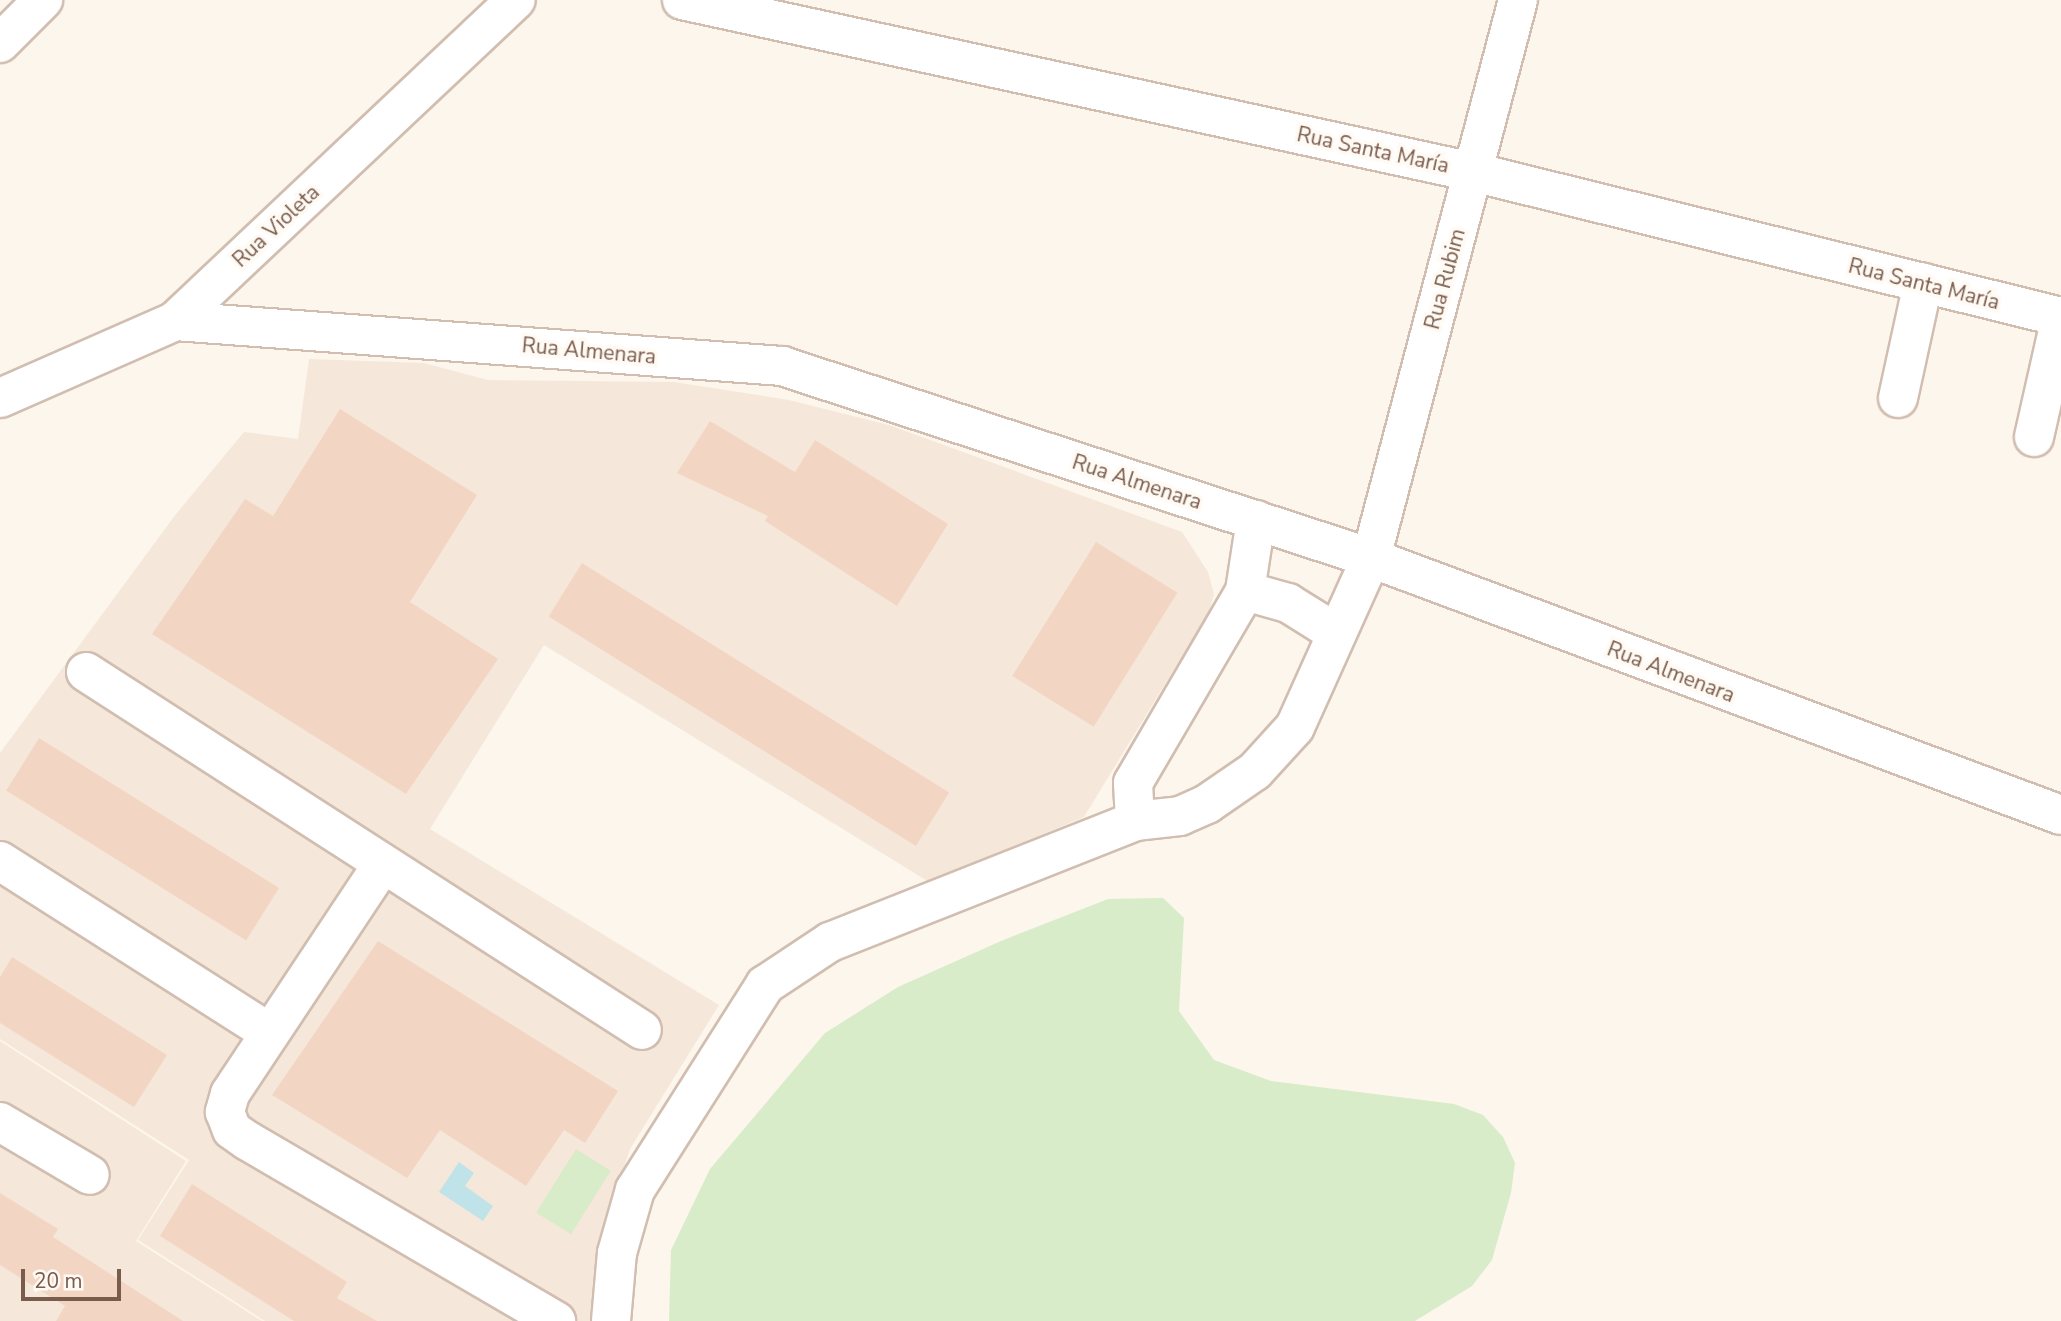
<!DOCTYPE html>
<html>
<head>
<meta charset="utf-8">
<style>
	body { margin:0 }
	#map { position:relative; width:2061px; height:1321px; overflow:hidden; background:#fdf6ec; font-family:"Nunito Sans",sans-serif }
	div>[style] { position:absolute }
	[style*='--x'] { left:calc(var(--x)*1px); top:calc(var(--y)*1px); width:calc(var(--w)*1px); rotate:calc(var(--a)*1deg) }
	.residential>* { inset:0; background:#f5e8da }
	.green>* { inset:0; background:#d8ecc9; transform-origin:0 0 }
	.water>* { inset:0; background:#bfe3e8 }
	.building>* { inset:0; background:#f3d5c3; transform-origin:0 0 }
	.roads { filter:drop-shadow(2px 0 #d1beb0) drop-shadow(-2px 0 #d1beb0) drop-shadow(0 2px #d1beb0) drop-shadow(0 -2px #d1beb0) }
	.minor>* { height:38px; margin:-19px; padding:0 19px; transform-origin:19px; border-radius:19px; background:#fff }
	span { translate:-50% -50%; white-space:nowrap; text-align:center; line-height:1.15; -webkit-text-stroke:7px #fffaf3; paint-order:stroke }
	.street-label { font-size:21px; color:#7a5c4d }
	.scale { position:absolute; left:21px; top:1269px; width:100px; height:32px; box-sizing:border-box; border:4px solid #7a5c4d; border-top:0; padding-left:9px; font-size:21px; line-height:24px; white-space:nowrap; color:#7a5c4d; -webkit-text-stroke:5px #fffaf3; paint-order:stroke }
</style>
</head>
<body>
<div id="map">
	<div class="residential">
		<div style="clip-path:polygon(309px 359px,424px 363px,488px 380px,674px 382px,789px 400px,889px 425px,1182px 532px,1208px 572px,1214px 594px,1209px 612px,1084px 817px,929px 882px,544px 645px,430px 829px,719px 1005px,630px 1149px,605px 1227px,591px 1321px,265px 1321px,138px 1240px,189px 1160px,0 1039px,0 753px,176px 514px,244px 432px,298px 439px)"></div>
		<div style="clip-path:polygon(0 1041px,186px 1161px,136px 1241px,262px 1321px,0 1321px)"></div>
	</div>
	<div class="green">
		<div style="clip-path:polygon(1163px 898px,1184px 918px,1179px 1011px,1214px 1060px,1271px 1081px,1454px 1104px,1483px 1115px,1503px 1137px,1515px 1163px,1511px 1193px,1492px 1260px,1472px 1286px,1415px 1321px,669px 1321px,671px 1250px,710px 1169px,825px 1033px,898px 987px,1001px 941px,1108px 899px)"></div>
		<div style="left:576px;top:1149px;width:41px;height:75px;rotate:32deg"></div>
	</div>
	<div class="water">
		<div style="clip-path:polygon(459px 1162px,474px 1173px,465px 1186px,493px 1206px,483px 1221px,439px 1192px)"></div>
	</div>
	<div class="building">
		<div style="clip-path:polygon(340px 409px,477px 495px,410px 602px,498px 659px,406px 794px,152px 634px,245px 499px,273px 516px)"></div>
		<div style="clip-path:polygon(710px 421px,795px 472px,815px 440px,948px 524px,897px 606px,765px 521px,768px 516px,677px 473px)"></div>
		<div style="left:1096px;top:542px;width:96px;height:158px;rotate:32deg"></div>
		<div style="left:582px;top:563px;width:433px;height:63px;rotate:32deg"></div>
		<div style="left:39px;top:738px;width:283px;height:62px;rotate:32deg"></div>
		<div style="clip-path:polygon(378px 941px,618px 1091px,585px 1143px,564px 1130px,526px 1186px,440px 1130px,407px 1178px,272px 1095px)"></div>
		<div style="clip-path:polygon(12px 957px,167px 1055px,134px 1107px,0 1023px,0 977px)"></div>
		<div style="clip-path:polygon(192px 1184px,347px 1282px,337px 1298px,377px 1321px,294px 1321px,160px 1236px)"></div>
		<div style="clip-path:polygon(0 1193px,58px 1229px,53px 1237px,183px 1321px,56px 1321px,65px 1306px,0 1265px)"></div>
	</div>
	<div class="roads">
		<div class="minor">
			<div style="--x:682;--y:0;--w:809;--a:12.27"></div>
			<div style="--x:1473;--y:172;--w:606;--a:13.85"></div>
			<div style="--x:0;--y:43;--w:61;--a:-45"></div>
			<div style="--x:175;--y:321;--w:609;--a:4.24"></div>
			<div style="--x:782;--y:366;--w:620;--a:18.05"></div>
			<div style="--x:1371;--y:558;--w:736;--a:20.43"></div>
			<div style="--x:0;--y:398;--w:191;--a:-23.7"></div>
			<div style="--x:175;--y:321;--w:468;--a:-43.3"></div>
			<div style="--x:1898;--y:398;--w:118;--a:-77.7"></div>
			<div style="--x:2034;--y:437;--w:123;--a:-77.3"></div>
			<div style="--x:1245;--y:591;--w:45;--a:15.6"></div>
			<div style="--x:1288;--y:603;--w:57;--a:32"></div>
			<div style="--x:86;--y:672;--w:661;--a:32.78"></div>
			<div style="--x:1135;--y:821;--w:38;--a:-93"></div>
			<div style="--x:1133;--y:783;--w:222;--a:-59.7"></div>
			<div style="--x:1245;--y:591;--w:72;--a:-81.2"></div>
			<div style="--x:0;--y:861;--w:320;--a:32.5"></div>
			<div style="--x:382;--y:865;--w:275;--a:123.6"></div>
			<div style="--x:230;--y:1094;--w:19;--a:106"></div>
			<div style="--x:225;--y:1112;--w:19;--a:69"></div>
			<div style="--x:232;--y:1130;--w:19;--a:35"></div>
			<div style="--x:248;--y:1141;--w:357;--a:30.3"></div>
			<div style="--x:0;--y:1122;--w:104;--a:30.5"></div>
			<div style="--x:611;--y:1321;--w:68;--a:-85"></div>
			<div style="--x:617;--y:1253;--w:66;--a:-74.1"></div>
			<div style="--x:635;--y:1190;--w:243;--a:-57.6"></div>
			<div style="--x:765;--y:985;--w:78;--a:-33.5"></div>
			<div style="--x:830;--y:942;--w:328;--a:-21.6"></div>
			<div style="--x:1135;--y:821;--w:45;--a:-6.3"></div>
			<div style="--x:1180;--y:816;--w:30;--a:-24"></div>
			<div style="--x:1207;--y:804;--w:58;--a:-34.5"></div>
			<div style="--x:1255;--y:771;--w:59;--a:-47.7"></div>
			<div style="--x:1295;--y:727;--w:185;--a:-65.8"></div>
			<div style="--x:1371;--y:558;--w:577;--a:-75.24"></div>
		</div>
	</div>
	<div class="street-label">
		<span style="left:1373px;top:150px;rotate:12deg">Rua Santa María</span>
		<span style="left:276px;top:226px;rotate:-43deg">Rua Violeta</span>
		<span style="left:1445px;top:279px;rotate:-75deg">Rua Rubim</span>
		<span style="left:1924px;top:284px;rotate:14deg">Rua Santa María</span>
		<span style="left:589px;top:351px;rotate:5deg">Rua Almenara</span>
		<span style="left:1137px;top:482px;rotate:18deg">Rua Almenara</span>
		<span style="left:1671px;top:672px;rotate:21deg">Rua Almenara</span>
	</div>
	<div class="scale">20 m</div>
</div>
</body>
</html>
